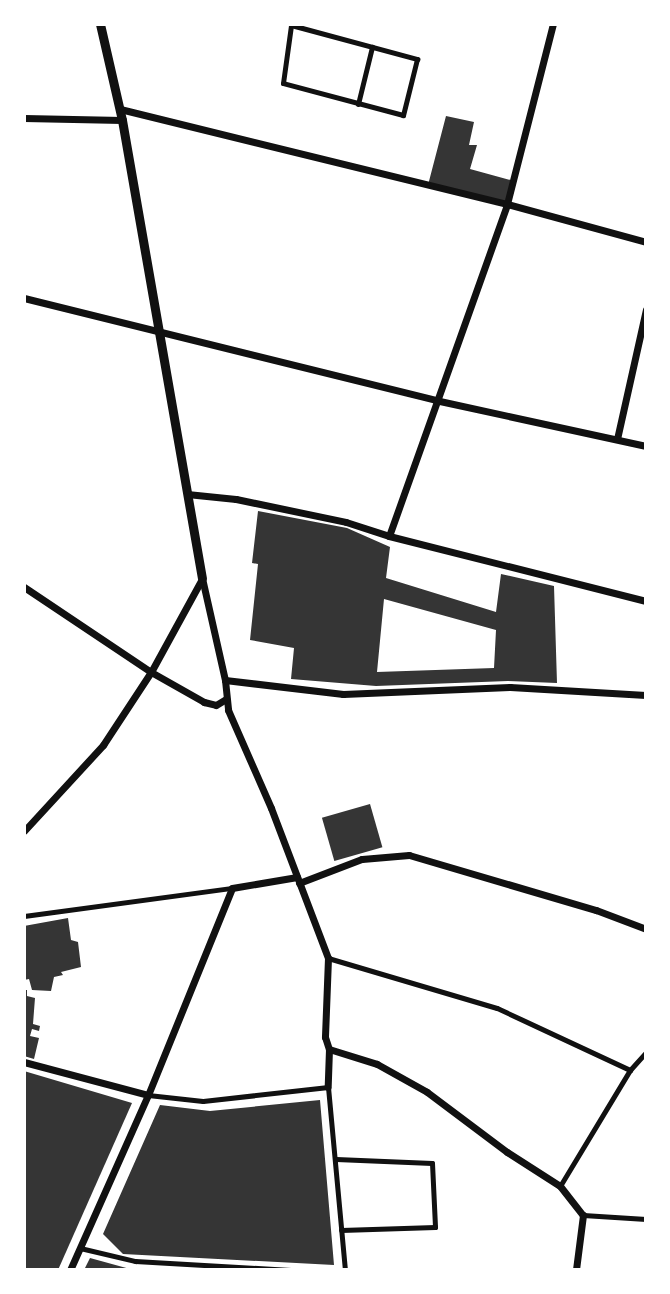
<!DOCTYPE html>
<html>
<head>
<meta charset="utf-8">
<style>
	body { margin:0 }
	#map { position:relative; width:670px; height:1294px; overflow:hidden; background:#fff; font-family:"PT Sans",sans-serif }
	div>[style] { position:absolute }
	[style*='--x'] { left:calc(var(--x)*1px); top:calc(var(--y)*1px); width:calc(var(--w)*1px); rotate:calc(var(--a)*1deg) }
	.building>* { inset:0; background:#353535; transform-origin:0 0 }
	.pedestrian>* { height:5px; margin:-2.5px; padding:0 2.5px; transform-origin:2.5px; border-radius:2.5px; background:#111 }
	.minor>* { height:7px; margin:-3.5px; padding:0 3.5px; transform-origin:3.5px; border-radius:3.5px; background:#111 }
	.tertiary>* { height:9px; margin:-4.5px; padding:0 4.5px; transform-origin:4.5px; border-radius:4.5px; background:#111 }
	span { translate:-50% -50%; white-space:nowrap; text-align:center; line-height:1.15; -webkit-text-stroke:5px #fff; paint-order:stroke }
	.frame { position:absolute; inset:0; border:26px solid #fff; pointer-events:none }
</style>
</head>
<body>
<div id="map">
	<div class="building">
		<div style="clip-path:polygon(446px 116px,474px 122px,469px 145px,477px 145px,470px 169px,514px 181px,507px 204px,428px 185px)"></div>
		<div style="clip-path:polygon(evenodd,258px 511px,347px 528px,390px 547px,386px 578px,496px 612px,501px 574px,554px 586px,557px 683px,508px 681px,376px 686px,291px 679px,294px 648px,250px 640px,258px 564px,252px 563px,258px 511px,384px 599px,496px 630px,494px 668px,377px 672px,384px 599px)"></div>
		<div style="left:370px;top:804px;width:45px;height:50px;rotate:74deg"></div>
		<div style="clip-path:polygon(68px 918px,71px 940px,78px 942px,81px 967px,61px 972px,63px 975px,54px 977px,51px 991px,32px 990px,29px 979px,24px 980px,24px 926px)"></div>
		<div style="clip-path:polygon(24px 990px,27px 990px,27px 996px,35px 998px,33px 1024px,40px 1026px,39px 1031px,32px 1029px,30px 1036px,39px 1038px,34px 1059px,24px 1056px)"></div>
		<div style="clip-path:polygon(24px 1071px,132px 1103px,58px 1270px,24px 1270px)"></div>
		<div style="clip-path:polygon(320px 1100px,334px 1265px,123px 1254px,103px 1234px,160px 1105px,210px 1111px)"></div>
		<div style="clip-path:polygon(90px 1258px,130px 1269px,130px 1270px,84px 1270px)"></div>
	</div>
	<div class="pedestrian">
		<div style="--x:291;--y:25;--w:131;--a:15.1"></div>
		<div style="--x:417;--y:59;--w:58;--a:104"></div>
		<div style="--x:403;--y:115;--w:124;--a:-165.1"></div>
		<div style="--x:283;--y:83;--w:59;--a:-82.1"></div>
		<div style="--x:358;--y:104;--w:59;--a:-76.2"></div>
		<div style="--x:24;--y:916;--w:210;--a:-7.7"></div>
		<div style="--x:328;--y:958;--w:176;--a:16.5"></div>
		<div style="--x:497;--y:1008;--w:147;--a:25"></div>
		<div style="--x:148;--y:1095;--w:55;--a:6.2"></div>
		<div style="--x:203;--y:1101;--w:126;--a:-6.4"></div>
		<div style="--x:328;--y:1087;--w:184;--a:84.7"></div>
		<div style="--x:336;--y:1159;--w:96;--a:2.4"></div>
		<div style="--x:432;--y:1163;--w:64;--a:87.3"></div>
		<div style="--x:435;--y:1227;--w:94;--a:178.2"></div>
		<div style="--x:560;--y:1186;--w:135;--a:-58.9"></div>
		<div style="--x:630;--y:1070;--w:24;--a:-48"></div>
		<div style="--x:583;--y:1215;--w:63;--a:3.6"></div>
		<div style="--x:80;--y:1248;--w:57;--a:13.3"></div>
		<div style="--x:135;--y:1261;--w:156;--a:3.3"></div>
	</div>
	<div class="minor">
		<div style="--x:120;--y:109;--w:398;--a:13.8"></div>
		<div style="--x:507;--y:204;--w:144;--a:15.3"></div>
		<div style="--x:24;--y:118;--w:98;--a:1.2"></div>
		<div style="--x:24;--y:298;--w:423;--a:13.9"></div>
		<div style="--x:435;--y:400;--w:216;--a:12.3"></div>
		<div style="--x:617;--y:439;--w:133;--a:-77.4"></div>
		<div style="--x:187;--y:494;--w:49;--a:5.8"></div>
		<div style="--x:236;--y:499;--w:112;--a:11.8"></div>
		<div style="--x:346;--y:522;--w:45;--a:18"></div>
		<div style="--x:389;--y:536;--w:265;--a:14.2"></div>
		<div style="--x:389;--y:536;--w:352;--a:-70.4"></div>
		<div style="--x:507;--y:204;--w:186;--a:-75.7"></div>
		<div style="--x:202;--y:578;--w:105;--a:77.3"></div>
		<div style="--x:225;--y:680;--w:30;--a:84"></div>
		<div style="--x:228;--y:710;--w:107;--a:66.3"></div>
		<div style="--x:271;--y:808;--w:160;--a:69.2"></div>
		<div style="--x:328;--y:958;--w:79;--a:92.2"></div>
		<div style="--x:325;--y:1037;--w:13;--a:72"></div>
		<div style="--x:329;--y:1049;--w:38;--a:92"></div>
		<div style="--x:24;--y:587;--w:153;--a:33.8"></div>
		<div style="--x:151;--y:672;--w:61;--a:29.5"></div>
		<div style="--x:204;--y:702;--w:12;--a:14"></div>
		<div style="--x:216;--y:705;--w:12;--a:-31"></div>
		<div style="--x:225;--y:680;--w:119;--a:6.8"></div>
		<div style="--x:343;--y:694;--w:167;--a:-2.4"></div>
		<div style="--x:510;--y:687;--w:136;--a:3.4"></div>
		<div style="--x:24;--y:831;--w:117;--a:-47.4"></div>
		<div style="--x:103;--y:745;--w:87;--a:-56.7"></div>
		<div style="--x:151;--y:672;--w:106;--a:-61.3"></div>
		<div style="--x:299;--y:883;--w:67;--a:-20.9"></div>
		<div style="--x:362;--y:859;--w:47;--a:-4.9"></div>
		<div style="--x:409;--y:855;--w:195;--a:16.4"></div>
		<div style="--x:596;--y:910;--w:53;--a:20.8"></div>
		<div style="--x:329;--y:1049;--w:50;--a:17.4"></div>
		<div style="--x:377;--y:1064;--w:57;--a:29.2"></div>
		<div style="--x:427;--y:1092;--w:100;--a:36.9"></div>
		<div style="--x:507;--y:1152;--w:63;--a:32.7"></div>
		<div style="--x:560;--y:1186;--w:37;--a:52"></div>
		<div style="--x:583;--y:1215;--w:55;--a:97.3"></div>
		<div style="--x:24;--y:1062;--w:128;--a:14.9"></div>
		<div style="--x:70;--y:1270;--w:192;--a:-66"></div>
		<div style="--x:148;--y:1095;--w:223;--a:-67.9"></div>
		<div style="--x:232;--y:888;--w:66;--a:-9.6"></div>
	</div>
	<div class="tertiary">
		<div style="--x:100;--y:24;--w:98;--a:77.1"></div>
		<div style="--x:122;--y:120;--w:465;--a:80.1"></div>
	</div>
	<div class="frame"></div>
</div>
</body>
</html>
